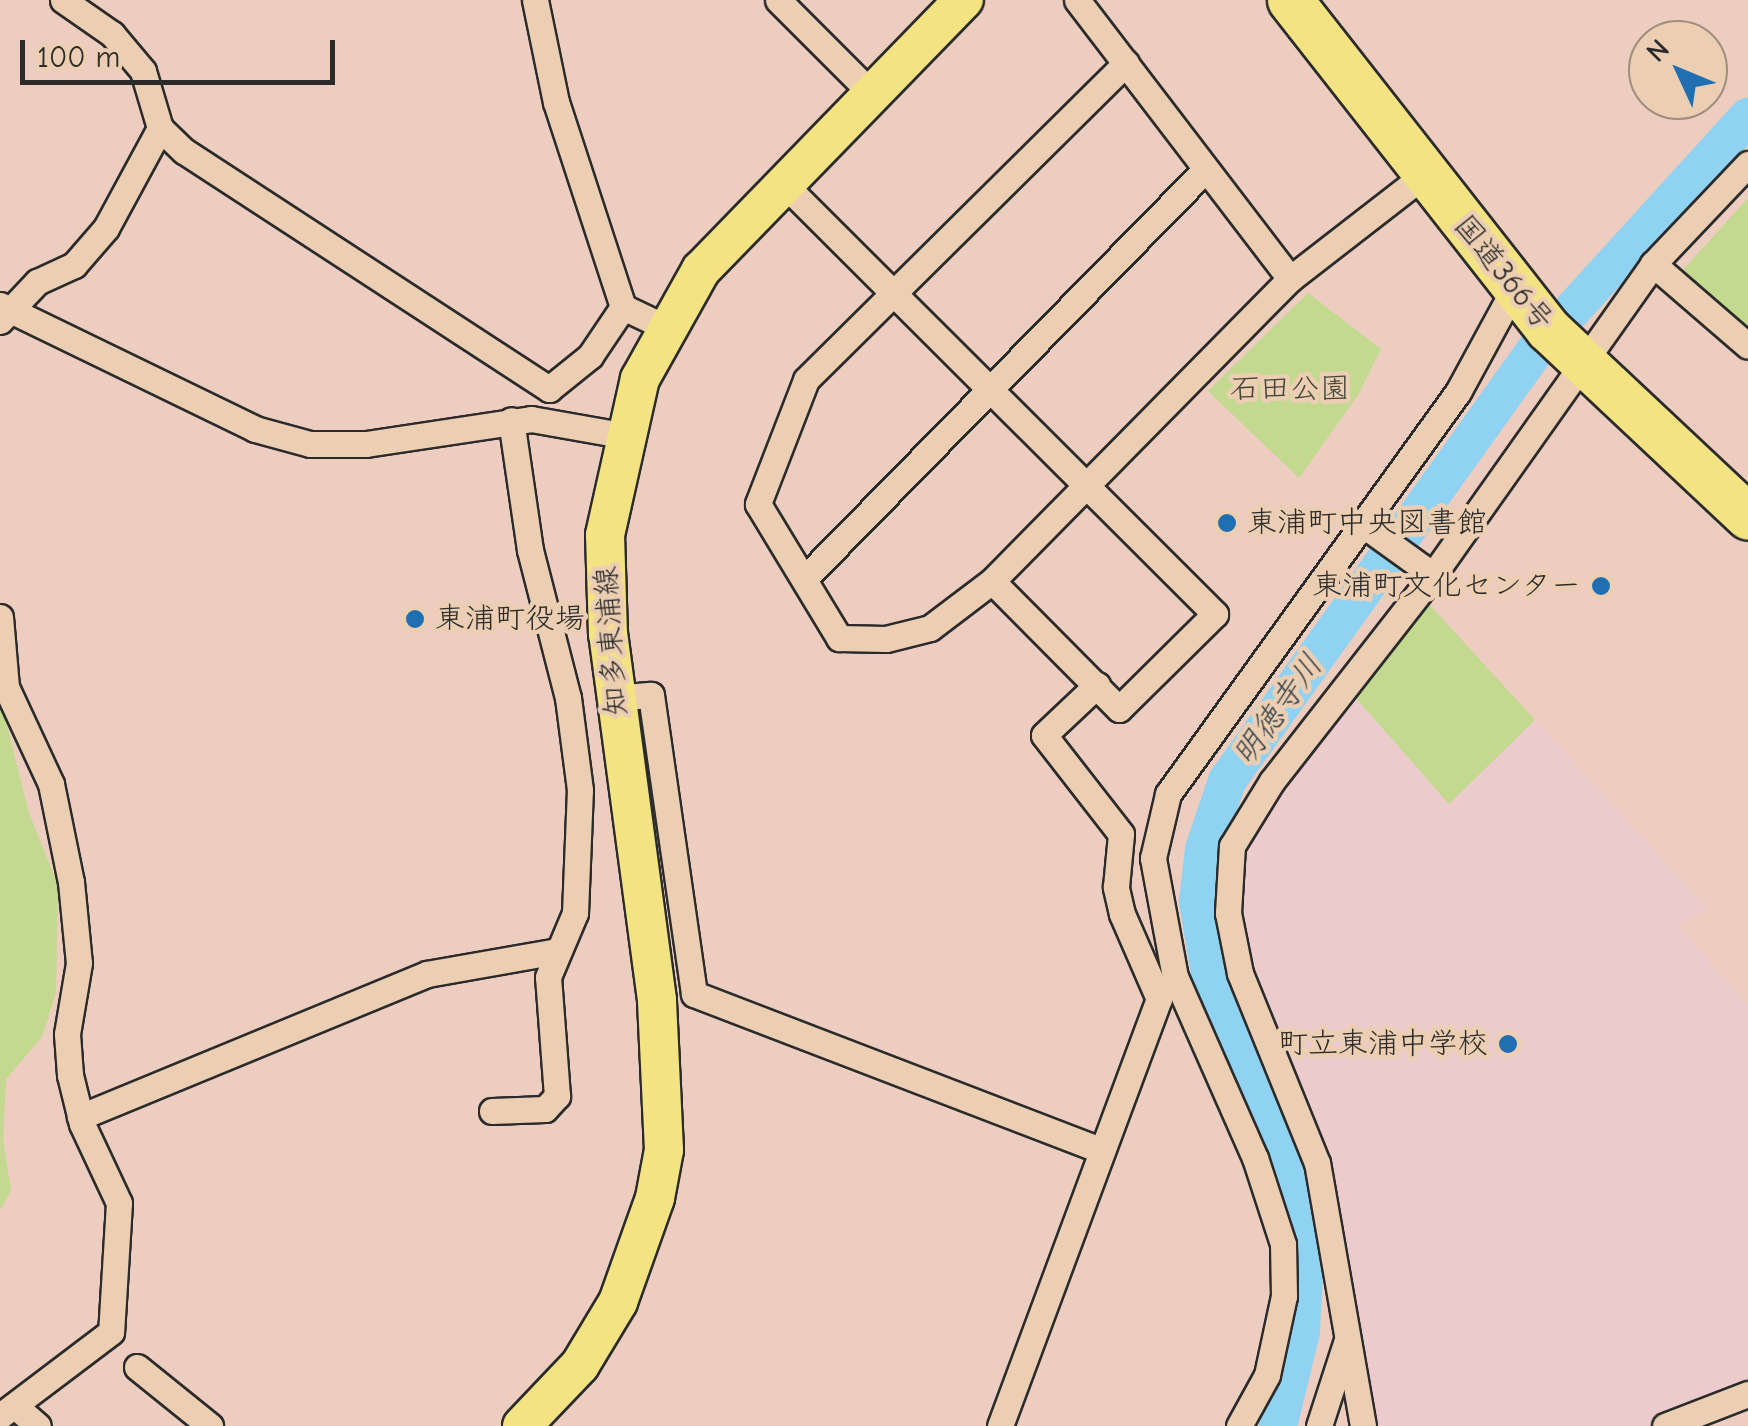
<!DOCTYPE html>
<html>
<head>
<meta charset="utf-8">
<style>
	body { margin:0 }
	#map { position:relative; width:1748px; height:1426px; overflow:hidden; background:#eccdbf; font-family:"Comic Neue","Klee One",sans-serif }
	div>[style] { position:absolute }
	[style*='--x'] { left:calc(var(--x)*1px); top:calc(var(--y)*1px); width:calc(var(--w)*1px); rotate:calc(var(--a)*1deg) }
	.built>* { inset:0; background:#eccbcd }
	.green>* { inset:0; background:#c2d98f }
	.river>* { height:38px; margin:-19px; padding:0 19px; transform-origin:19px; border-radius:19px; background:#90d2f1 }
	.roads { filter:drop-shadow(2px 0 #2b2b2b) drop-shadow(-2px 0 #2b2b2b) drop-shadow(0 2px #2b2b2b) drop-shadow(0 -2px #2b2b2b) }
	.street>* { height:25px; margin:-12.5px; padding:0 12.5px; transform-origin:12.5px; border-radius:12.5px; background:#eccfb3 }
	.primary>* { height:38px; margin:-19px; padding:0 19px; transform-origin:19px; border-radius:19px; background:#f4e382 }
	.highway>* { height:45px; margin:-22.5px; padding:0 22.5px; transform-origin:22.5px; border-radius:22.5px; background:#f4e382 }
	.dots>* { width:28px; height:28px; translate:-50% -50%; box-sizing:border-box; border:5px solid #eccfb3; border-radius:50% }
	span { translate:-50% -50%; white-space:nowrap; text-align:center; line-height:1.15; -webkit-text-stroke:9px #eccfb3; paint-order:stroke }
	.street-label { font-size:30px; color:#2b2b2b }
	.park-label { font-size:30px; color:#42453a }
	.poi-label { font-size:30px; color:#2b2b2b }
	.left { translate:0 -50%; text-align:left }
	.right { translate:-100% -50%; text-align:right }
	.water-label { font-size:32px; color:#3a4449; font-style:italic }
	.north { position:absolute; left:1628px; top:20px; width:100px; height:100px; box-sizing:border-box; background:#eccfb3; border:2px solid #9f8d7d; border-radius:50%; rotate:314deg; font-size:28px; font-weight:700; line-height:40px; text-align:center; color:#2b2b2b }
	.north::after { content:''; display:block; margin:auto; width:35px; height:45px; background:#1f6fb2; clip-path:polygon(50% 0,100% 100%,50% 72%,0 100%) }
	.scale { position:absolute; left:20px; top:40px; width:315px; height:45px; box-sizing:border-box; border:5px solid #2b2b2b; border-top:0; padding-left:12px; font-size:30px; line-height:35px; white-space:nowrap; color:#2b2b2b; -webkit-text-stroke:8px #eccfb3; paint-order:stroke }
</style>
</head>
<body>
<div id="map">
	<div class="built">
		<div style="clip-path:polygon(1419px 593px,1707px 908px,1678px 926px,1748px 1006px,1748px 1394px,1665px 1426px,1363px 1426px,1338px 1255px,1240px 973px,1232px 846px)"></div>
	</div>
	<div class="green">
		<div style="clip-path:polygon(1748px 198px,1748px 331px,1682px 271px)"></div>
		<div style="clip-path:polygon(1308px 293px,1381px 349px,1358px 395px,1299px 478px,1208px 391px)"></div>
		<div style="clip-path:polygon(1419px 593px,1535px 720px,1449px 804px,1347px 688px)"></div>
		<div style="clip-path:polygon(0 697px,29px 813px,58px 885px,56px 993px,42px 1037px,6px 1079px,3px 1139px,11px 1191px,0 1210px)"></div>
	</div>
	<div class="river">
		<div style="--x:1278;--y:1426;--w:97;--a:-76.3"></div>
		<div style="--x:1301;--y:1332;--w:83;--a:-87.2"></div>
		<div style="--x:1305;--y:1249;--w:70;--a:-95.7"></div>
		<div style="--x:1298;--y:1179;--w:217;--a:-113.6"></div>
		<div style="--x:1211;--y:980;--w:80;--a:-99.3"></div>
		<div style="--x:1198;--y:901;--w:52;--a:-83.4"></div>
		<div style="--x:1204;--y:849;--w:72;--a:-71.3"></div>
		<div style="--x:1227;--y:781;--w:528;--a:-54.41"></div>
		<div style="--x:1534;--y:352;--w:318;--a:-47.7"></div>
	</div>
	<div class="roads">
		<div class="street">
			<div style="--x:63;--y:0;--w:60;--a:34.8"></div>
			<div style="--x:112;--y:34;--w:48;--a:50"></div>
			<div style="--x:143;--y:71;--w:59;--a:73.4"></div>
			<div style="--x:160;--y:128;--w:33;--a:44"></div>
			<div style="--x:184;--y:151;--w:436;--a:33.1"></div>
			<div style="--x:549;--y:389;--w:53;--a:-38.8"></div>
			<div style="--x:590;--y:356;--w:59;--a:-56"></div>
			<div style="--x:535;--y:0;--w:104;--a:78.4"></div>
			<div style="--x:556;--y:102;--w:216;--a:71.9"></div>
			<div style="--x:623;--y:307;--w:47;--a:25.5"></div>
			<div style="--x:778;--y:0;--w:133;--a:45"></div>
			<div style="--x:1077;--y:0;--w:351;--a:52.6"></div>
			<div style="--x:1126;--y:63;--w:450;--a:135.3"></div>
			<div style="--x:806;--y:380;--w:133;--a:111.2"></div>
			<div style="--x:758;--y:504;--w:157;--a:58.8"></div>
			<div style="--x:839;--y:638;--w:47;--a:1.2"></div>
			<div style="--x:886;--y:639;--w:45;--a:-14"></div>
			<div style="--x:930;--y:628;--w:78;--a:-37.2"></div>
			<div style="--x:992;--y:581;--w:424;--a:-45.4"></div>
			<div style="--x:1290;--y:279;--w:170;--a:-37.8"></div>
			<div style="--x:784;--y:184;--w:609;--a:44.93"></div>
			<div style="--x:1215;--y:614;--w:135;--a:135.3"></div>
			<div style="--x:1119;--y:709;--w:180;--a:-134.8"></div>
			<div style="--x:1653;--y:264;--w:125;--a:40.8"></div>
			<div style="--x:0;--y:305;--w:284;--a:25.9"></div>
			<div style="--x:255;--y:429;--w:57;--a:15.3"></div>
			<div style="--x:310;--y:444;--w:56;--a:0"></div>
			<div style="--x:366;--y:444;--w:167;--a:-8.6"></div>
			<div style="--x:531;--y:419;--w:92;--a:10"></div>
			<div style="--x:0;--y:321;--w:54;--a:-46.5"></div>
			<div style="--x:37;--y:282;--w:41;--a:-24.7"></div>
			<div style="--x:74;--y:265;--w:49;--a:-49.1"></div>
			<div style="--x:106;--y:228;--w:114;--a:-61.6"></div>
			<div style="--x:1362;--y:524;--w:87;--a:35.7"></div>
			<div style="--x:806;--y:577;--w:570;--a:-45.57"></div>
			<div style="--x:0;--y:617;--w:70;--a:85.1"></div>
			<div style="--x:6;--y:687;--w:107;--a:65.1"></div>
			<div style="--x:51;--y:784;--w:100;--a:78.5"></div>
			<div style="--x:71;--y:882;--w:81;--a:84.4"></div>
			<div style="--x:79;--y:963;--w:72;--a:99.6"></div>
			<div style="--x:67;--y:1034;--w:41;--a:85.8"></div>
			<div style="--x:70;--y:1075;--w:50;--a:76.2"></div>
			<div style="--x:82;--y:1124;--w:87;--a:64.9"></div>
			<div style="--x:119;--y:1203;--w:129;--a:93.5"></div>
			<div style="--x:111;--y:1332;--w:139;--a:142.9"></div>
			<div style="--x:614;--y:698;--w:37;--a:-5"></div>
			<div style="--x:651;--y:695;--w:302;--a:81.8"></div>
			<div style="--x:694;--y:994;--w:437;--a:21"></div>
			<div style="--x:492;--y:1111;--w:53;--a:-2.2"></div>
			<div style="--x:545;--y:1109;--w:18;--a:-47"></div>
			<div style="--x:557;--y:1096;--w:119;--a:-94.3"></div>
			<div style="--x:548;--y:977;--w:69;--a:-67.1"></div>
			<div style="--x:575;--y:913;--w:123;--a:-87.7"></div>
			<div style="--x:580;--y:790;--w:93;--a:-97.4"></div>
			<div style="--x:568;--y:698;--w:153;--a:-104.4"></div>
			<div style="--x:530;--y:550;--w:131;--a:-98.3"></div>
			<div style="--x:80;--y:1117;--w:375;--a:-22.4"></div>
			<div style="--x:427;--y:974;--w:133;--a:-10"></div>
			<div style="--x:137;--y:1367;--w:94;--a:38.9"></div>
			<div style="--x:15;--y:1406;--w:30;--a:41"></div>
			<div style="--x:1000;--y:1426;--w:456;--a:-69.6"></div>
			<div style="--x:1159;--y:999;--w:93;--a:-113.5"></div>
			<div style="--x:1122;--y:914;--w:28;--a:-103"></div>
			<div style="--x:1116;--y:887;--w:53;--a:-84.6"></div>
			<div style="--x:1121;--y:834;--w:125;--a:-127.9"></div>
			<div style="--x:1044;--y:735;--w:73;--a:-43.3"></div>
			<div style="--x:1239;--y:1426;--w:58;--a:-61.2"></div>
			<div style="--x:1267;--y:1375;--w:81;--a:-77.9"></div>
			<div style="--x:1284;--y:1296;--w:52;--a:-91.1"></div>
			<div style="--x:1283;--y:1244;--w:90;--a:-108"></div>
			<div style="--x:1255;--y:1158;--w:198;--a:-113.8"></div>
			<div style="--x:1175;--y:977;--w:121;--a:-100.5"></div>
			<div style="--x:1153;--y:858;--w:66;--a:-76.8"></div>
			<div style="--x:1168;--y:794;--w:496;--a:-54.2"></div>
			<div style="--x:1458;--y:392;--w:117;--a:-61.5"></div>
			<div style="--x:1319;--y:1426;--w:90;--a:-72"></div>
			<div style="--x:1363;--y:1426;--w:267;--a:-99.9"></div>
			<div style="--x:1317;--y:1163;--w:205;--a:-112.1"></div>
			<div style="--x:1240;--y:973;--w:61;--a:-101.3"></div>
			<div style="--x:1228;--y:913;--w:67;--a:-86.6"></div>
			<div style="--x:1232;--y:846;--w:76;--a:-58.4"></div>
			<div style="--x:1272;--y:781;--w:261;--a:-52"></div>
			<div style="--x:1433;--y:575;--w:381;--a:-54.7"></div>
			<div style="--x:1653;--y:264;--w:138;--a:-46.5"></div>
			<div style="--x:1665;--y:1426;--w:89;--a:-21.1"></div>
		</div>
		<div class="primary">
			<div style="--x:522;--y:1426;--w:84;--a:-46.4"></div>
			<div style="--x:580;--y:1365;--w:74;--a:-58.9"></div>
			<div style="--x:618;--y:1302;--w:110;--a:-70.4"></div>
			<div style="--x:655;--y:1198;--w:49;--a:-79.4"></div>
			<div style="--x:664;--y:1150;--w:150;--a:-92.7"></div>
			<div style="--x:657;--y:1000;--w:368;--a:-97.6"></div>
			<div style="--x:608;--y:635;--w:100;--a:-91.7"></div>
			<div style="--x:605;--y:535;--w:160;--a:-77.4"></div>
			<div style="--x:640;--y:379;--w:125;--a:-60.8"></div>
			<div style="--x:701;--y:270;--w:377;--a:-45.8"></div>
		</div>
		<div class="highway">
			<div style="--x:1290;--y:0;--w:418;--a:51.9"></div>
			<div style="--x:1548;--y:329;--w:274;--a:43.2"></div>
		</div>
	</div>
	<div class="dots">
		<div style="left:1227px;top:523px;background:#1f6fb2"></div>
		<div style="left:1601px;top:586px;background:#1f6fb2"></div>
		<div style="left:415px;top:619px;background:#1f6fb2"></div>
		<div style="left:1508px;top:1044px;background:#1f6fb2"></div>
	</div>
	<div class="street-label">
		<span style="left:1503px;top:273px;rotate:51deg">国道366号</span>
		<span style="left:612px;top:641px;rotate:-94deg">知多東浦線</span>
	</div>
	<div class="park-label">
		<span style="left:1290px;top:389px">石田公園</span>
	</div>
	<div class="poi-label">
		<span class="left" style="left:1247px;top:523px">東浦町中央図書館</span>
		<span class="right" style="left:1581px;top:586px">東浦町文化センター</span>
		<span class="left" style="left:435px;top:619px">東浦町役場</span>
		<span class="right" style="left:1488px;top:1044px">町立東浦中学校</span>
	</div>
	<div class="water-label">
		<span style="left:1278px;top:710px;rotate:-54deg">明徳寺川</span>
	</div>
	<div class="north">N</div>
	<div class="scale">100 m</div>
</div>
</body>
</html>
